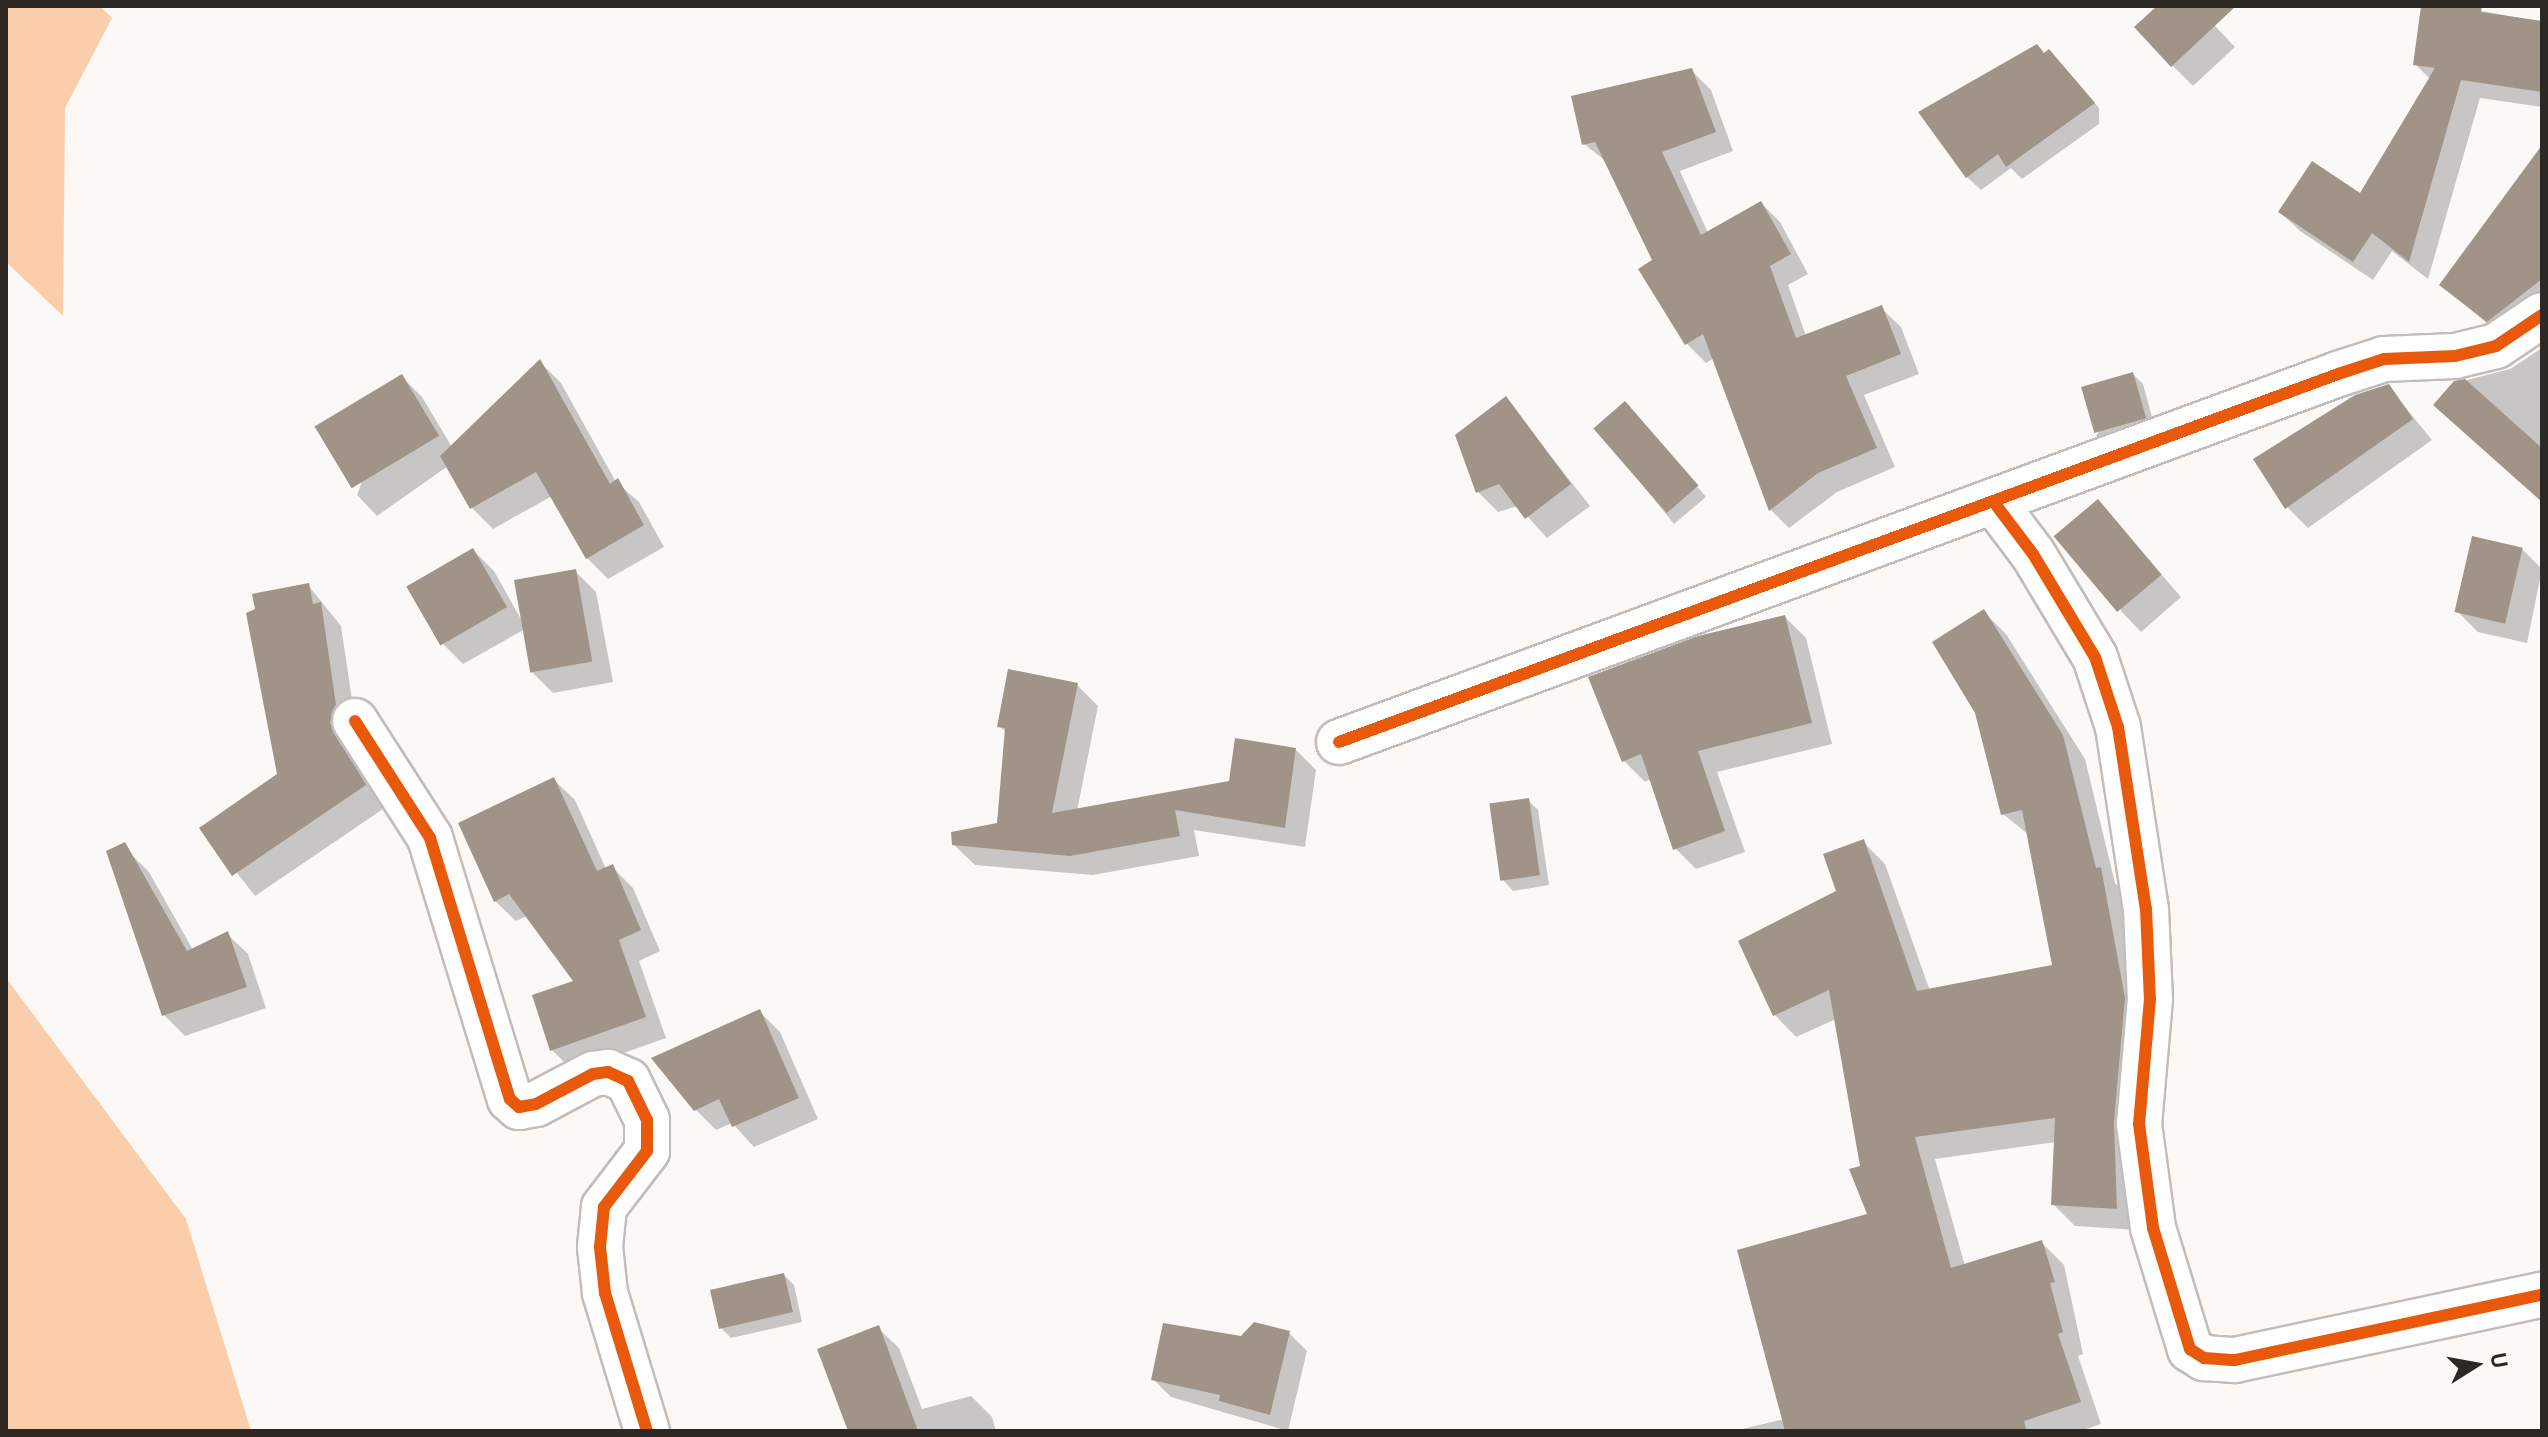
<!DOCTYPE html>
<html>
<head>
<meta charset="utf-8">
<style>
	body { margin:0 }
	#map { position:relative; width:2548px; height:1437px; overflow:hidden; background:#fbf8f5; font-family:Ubuntu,sans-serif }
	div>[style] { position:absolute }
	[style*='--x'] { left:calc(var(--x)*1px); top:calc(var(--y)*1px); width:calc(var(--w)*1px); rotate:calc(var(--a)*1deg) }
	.forest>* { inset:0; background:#faceaa }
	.shadow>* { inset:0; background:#0003 }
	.building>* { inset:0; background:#a09488; transform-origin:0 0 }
	.roads { filter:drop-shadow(2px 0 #c2bdba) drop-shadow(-2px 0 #c2bdba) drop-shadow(0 2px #c2bdba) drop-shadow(0 -2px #c2bdba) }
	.minor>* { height:44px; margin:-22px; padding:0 22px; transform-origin:22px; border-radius:22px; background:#fefefe }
	.cycleway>* { height:12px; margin:-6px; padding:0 6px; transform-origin:6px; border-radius:6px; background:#e8590c }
	span { translate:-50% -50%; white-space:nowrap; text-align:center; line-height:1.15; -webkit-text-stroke:8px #fef7f2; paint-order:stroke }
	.frame { position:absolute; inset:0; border:8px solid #2e2824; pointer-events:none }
	.north { position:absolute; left:2436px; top:1325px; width:80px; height:80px; -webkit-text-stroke:6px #fef7f2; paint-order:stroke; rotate:79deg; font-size:22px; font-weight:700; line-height:32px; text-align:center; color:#2e2824 }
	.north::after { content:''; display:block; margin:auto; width:28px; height:36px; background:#2e2824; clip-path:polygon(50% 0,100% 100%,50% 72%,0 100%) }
</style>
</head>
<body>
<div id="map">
	<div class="forest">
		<div style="clip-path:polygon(6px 6px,100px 6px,112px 18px,65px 108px,63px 316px,6px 262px)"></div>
		<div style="clip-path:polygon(6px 978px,186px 1219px,251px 1431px,6px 1431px)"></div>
	</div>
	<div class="shadow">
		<div style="clip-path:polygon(2160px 6px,2196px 6px,2235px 47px,2193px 86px,2172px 65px)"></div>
		<div style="clip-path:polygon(2423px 6px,2455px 6px,2542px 22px,2542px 107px,2480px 98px,2428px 279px,2392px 251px,2373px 280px,2300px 231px,2280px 212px,2361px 196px,2431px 80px,2415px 64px)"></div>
		<div style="clip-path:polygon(2046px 55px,2063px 66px,2099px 108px,2099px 124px,2022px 179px,2011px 168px,1981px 190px,1967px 177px)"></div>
		<div style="clip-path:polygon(1691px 70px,1711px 90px,1733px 151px,1680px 171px,1708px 233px,1761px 203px,1780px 222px,1808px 274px,1788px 285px,1806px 336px,1881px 308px,1901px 327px,1919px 374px,1864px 395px,1895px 467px,1837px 492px,1789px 528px,1771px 510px,1714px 358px,1706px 363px,1687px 344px,1641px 269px,1655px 261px,1607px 162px,1584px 144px)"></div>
		<div style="clip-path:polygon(2542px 148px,2542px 312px,2506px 339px,2441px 285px)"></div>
		<div style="clip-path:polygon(2542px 348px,2542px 502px,2455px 383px,2510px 369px)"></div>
		<div style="clip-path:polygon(540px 362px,561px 383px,616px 482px,639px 502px,664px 547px,608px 579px,587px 558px,552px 496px,493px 529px,472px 508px,448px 466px,377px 516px,357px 495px,401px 376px,422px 397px,452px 447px)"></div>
		<div style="clip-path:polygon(2133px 374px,2143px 384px,2155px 428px,2106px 446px,2096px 436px)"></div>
		<div style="clip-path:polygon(2388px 386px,2432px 440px,2308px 528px,2287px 507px)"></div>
		<div style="clip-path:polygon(1506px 399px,1590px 506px,1547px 538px,1518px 506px,1498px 512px,1477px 491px)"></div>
		<div style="clip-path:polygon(1635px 414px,1706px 497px,1674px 524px,1595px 427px)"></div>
		<div style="clip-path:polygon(2098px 501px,2181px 597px,2141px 632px,2121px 611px)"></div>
		<div style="clip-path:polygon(2522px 549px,2542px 569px,2527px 643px,2478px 632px,2457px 611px)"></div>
		<div style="clip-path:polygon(473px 550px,494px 571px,522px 621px,575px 571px,596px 592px,613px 682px,553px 693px,532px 672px,525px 629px,463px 664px,442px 643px,410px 587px)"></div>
		<div style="clip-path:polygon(308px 585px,341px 626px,356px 727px,386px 807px,255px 896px,202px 828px,279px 775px)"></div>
		<div style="clip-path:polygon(1984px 612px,2006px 634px,2085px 759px,2115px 883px,2123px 891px,2146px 1022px,2138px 1230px,2075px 1226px,2053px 1204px,2056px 1142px,1935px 1159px,1965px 1266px,2042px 1243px,2064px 1265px,2083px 1354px,2078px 1356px,2101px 1424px,2080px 1431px,1734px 1431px,1784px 1419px,1870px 1215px,1836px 1019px,1796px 1037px,1775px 1015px,1863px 842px,1885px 864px,1930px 991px,2055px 966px,2029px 835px,2003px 814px)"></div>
		<div style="clip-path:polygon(1785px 617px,1806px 638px,1832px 744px,1717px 772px,1745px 852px,1696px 869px,1675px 848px,1651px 779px,1645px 782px,1624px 761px)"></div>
		<div style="clip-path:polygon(1077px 685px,1098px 706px,1077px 811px,1231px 783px,1295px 749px,1316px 770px,1305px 847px,1194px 830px,1199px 856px,1093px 875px,975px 865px,953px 844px,999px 825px,1007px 733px,999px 726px)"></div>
		<div style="clip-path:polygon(554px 780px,575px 800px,606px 869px,612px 867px,633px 888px,660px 951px,639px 961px,666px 1038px,573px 1071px,552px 1050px,576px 982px,527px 916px,516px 921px,495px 901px)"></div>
		<div style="clip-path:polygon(1528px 800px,1538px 810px,1549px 885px,1513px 891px,1503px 880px)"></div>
		<div style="clip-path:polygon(131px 854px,149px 872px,193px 950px,227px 934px,248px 954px,266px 1008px,185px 1036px,164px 1015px)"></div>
		<div style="clip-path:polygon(760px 1012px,780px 1032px,818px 1119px,754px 1147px,732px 1123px,716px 1130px,695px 1109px)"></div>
		<div style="clip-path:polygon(784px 1275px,794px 1285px,802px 1322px,731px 1338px,721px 1328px)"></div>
		<div style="clip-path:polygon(878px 1328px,899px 1348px,922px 1409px,971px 1396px,992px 1417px,996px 1431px,850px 1431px)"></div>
		<div style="clip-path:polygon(1289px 1333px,1307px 1351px,1288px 1431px,1171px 1397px,1153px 1379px,1242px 1338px)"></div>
	</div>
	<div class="building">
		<div style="clip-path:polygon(2157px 6px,2236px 6px,2171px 67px,2134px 27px)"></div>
		<div style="clip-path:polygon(2421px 6px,2482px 6px,2481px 12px,2542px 21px,2542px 92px,2461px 80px,2409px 262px,2372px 233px,2353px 262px,2278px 212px,2312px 161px,2360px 193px,2435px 68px,2413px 65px)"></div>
		<div style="clip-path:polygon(2037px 44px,2044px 53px,2049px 49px,2095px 103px,2006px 167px,1998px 154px,1966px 178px,1918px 112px)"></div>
		<div style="clip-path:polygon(1692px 68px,1716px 132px,1662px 152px,1701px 235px,1761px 201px,1791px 254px,1770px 266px,1796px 338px,1882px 305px,1901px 354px,1846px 376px,1877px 448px,1818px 473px,1769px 511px,1703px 334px,1685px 345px,1638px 269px,1652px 260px,1595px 142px,1582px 145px,1571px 96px)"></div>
		<div style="clip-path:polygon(2542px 145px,2542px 279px,2487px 322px,2439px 285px)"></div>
		<div style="clip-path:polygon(540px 359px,610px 484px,618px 478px,644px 525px,586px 559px,536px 472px,470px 509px,440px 456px)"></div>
		<div style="left:2133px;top:372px;width:48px;height:54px;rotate:74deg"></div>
		<div style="left:402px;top:374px;width:72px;height:102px;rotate:59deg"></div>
		<div style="clip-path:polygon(2465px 379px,2542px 448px,2542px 502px,2433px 405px,2454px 381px)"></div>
		<div style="clip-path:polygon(2389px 384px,2413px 419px,2285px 509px,2253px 459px,2355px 395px)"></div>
		<div style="clip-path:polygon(1506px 396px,1571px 484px,1525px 519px,1499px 484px,1476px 493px,1455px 435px)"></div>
		<div style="left:1625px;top:401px;width:112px;height:42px;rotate:49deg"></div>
		<div style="left:2098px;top:499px;width:99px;height:58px;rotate:50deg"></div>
		<div style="left:2472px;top:536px;width:52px;height:78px;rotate:13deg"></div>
		<div style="left:473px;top:548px;width:68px;height:77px;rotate:60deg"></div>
		<div style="left:576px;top:569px;width:94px;height:63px;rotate:80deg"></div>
		<div style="clip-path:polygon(309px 583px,313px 604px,321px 602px,336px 705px,330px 723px,366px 785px,232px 876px,199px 828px,277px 774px,246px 613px,255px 609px,252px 594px)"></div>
		<div style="clip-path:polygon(1984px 609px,2063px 735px,2096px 868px,2101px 867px,2125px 998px,2114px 1122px,2117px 1209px,2051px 1205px,2055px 1118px,1915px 1137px,1951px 1268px,2042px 1240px,2055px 1282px,2050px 1283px,2063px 1332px,2058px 1334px,2081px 1402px,2024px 1421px,2027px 1431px,1785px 1431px,1737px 1250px,1867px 1214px,1849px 1169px,1860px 1166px,1829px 990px,1773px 1016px,1738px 941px,1836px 891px,1823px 854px,1864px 839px,1917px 991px,2052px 965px,2022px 810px,2001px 815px,1975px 713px,1932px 642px)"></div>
		<div style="clip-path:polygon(1785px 615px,1812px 723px,1698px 751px,1725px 831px,1673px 850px,1641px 754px,1622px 762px,1588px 677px,1698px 636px)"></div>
		<div style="clip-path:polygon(1008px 669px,1078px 683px,1052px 813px,1229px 781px,1235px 738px,1296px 748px,1285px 828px,1175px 810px,1180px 836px,1070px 856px,952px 845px,951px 832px,997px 823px,1005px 728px,997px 727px)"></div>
		<div style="clip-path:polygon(554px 777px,597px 871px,613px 864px,641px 930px,619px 940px,646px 1017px,550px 1051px,532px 995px,573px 981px,509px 894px,494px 902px,458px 823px)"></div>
		<div style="left:1529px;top:798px;width:78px;height:40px;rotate:82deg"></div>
		<div style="clip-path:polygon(125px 842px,187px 951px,228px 931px,247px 987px,162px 1016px,106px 851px)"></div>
		<div style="clip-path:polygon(760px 1009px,799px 1098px,732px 1127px,719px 1099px,694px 1111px,651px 1058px)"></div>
		<div style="left:784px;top:1273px;width:40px;height:76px;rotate:77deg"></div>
		<div style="clip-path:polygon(1254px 1322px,1290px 1331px,1270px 1415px,1219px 1401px,1220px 1395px,1151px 1380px,1163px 1323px,1241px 1336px)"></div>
		<div style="clip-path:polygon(879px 1325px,918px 1431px,848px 1431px,817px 1349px)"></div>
	</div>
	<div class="roads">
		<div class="minor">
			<div style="--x:1993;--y:501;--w:66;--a:53"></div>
			<div style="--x:2033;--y:554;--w:120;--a:59"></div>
			<div style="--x:2095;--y:657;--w:74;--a:71.8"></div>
			<div style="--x:2118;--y:727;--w:184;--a:81.3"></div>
			<div style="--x:2146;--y:909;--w:90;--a:87.5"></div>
			<div style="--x:2150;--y:999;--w:125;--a:95"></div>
			<div style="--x:2139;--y:1124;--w:105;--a:82.3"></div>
			<div style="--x:2153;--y:1228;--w:127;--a:73"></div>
			<div style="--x:2190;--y:1349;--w:17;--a:33"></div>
			<div style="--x:2204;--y:1358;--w:31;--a:4"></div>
			<div style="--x:2235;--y:1360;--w:314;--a:-12"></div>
			<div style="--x:355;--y:721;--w:139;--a:57.3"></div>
			<div style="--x:430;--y:838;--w:273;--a:73"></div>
			<div style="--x:510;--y:1099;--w:12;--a:42"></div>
			<div style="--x:519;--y:1107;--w:17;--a:-10"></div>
			<div style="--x:536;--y:1104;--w:64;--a:-27.8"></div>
			<div style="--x:593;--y:1074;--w:15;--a:-8"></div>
			<div style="--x:608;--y:1072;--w:22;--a:24"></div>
			<div style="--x:628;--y:1081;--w:43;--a:64"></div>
			<div style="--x:647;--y:1120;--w:31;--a:90"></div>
			<div style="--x:647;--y:1151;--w:71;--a:127.5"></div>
			<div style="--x:604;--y:1207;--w:40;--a:95.7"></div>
			<div style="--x:600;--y:1247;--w:46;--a:83.8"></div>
			<div style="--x:605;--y:1293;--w:144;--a:73.1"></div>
			<div style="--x:1339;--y:742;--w:1065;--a:-20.22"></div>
			<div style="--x:2338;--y:374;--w:48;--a:-18.1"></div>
			<div style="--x:2384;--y:359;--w:71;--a:-2.4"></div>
			<div style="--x:2455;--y:356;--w:42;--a:-13.7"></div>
			<div style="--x:2496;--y:346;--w:55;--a:-34"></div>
		</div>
	</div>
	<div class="cycleway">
		<div style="--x:1993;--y:501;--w:66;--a:53"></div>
		<div style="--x:2033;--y:554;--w:120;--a:59"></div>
		<div style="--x:2095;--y:657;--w:74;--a:71.8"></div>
		<div style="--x:2118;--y:727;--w:184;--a:81.3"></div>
		<div style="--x:2146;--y:909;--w:90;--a:87.5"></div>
		<div style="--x:2150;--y:999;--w:125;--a:95"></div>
		<div style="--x:2139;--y:1124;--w:105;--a:82.3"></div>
		<div style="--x:2153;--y:1228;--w:127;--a:73"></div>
		<div style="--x:2190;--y:1349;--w:17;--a:33"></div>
		<div style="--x:2204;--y:1358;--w:31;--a:4"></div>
		<div style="--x:2235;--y:1360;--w:314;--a:-12"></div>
		<div style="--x:355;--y:721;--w:139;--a:57.3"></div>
		<div style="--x:430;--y:838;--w:273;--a:73"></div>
		<div style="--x:510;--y:1099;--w:12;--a:42"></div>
		<div style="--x:519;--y:1107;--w:17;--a:-10"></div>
		<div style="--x:536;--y:1104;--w:64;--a:-27.8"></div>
		<div style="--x:593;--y:1074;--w:15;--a:-8"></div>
		<div style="--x:608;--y:1072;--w:22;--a:24"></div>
		<div style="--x:628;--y:1081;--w:43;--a:64"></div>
		<div style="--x:647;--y:1120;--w:31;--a:90"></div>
		<div style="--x:647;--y:1151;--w:71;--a:127.5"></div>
		<div style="--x:604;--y:1207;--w:40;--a:95.7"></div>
		<div style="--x:600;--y:1247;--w:46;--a:83.8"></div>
		<div style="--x:605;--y:1293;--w:144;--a:73.1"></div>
		<div style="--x:1339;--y:742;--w:1065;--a:-20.22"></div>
		<div style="--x:2338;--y:374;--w:48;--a:-18.1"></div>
		<div style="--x:2384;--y:359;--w:71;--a:-2.4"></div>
		<div style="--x:2455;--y:356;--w:42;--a:-13.7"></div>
		<div style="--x:2496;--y:346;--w:55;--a:-34"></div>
	</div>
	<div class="frame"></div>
	<div class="north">U</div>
</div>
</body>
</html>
